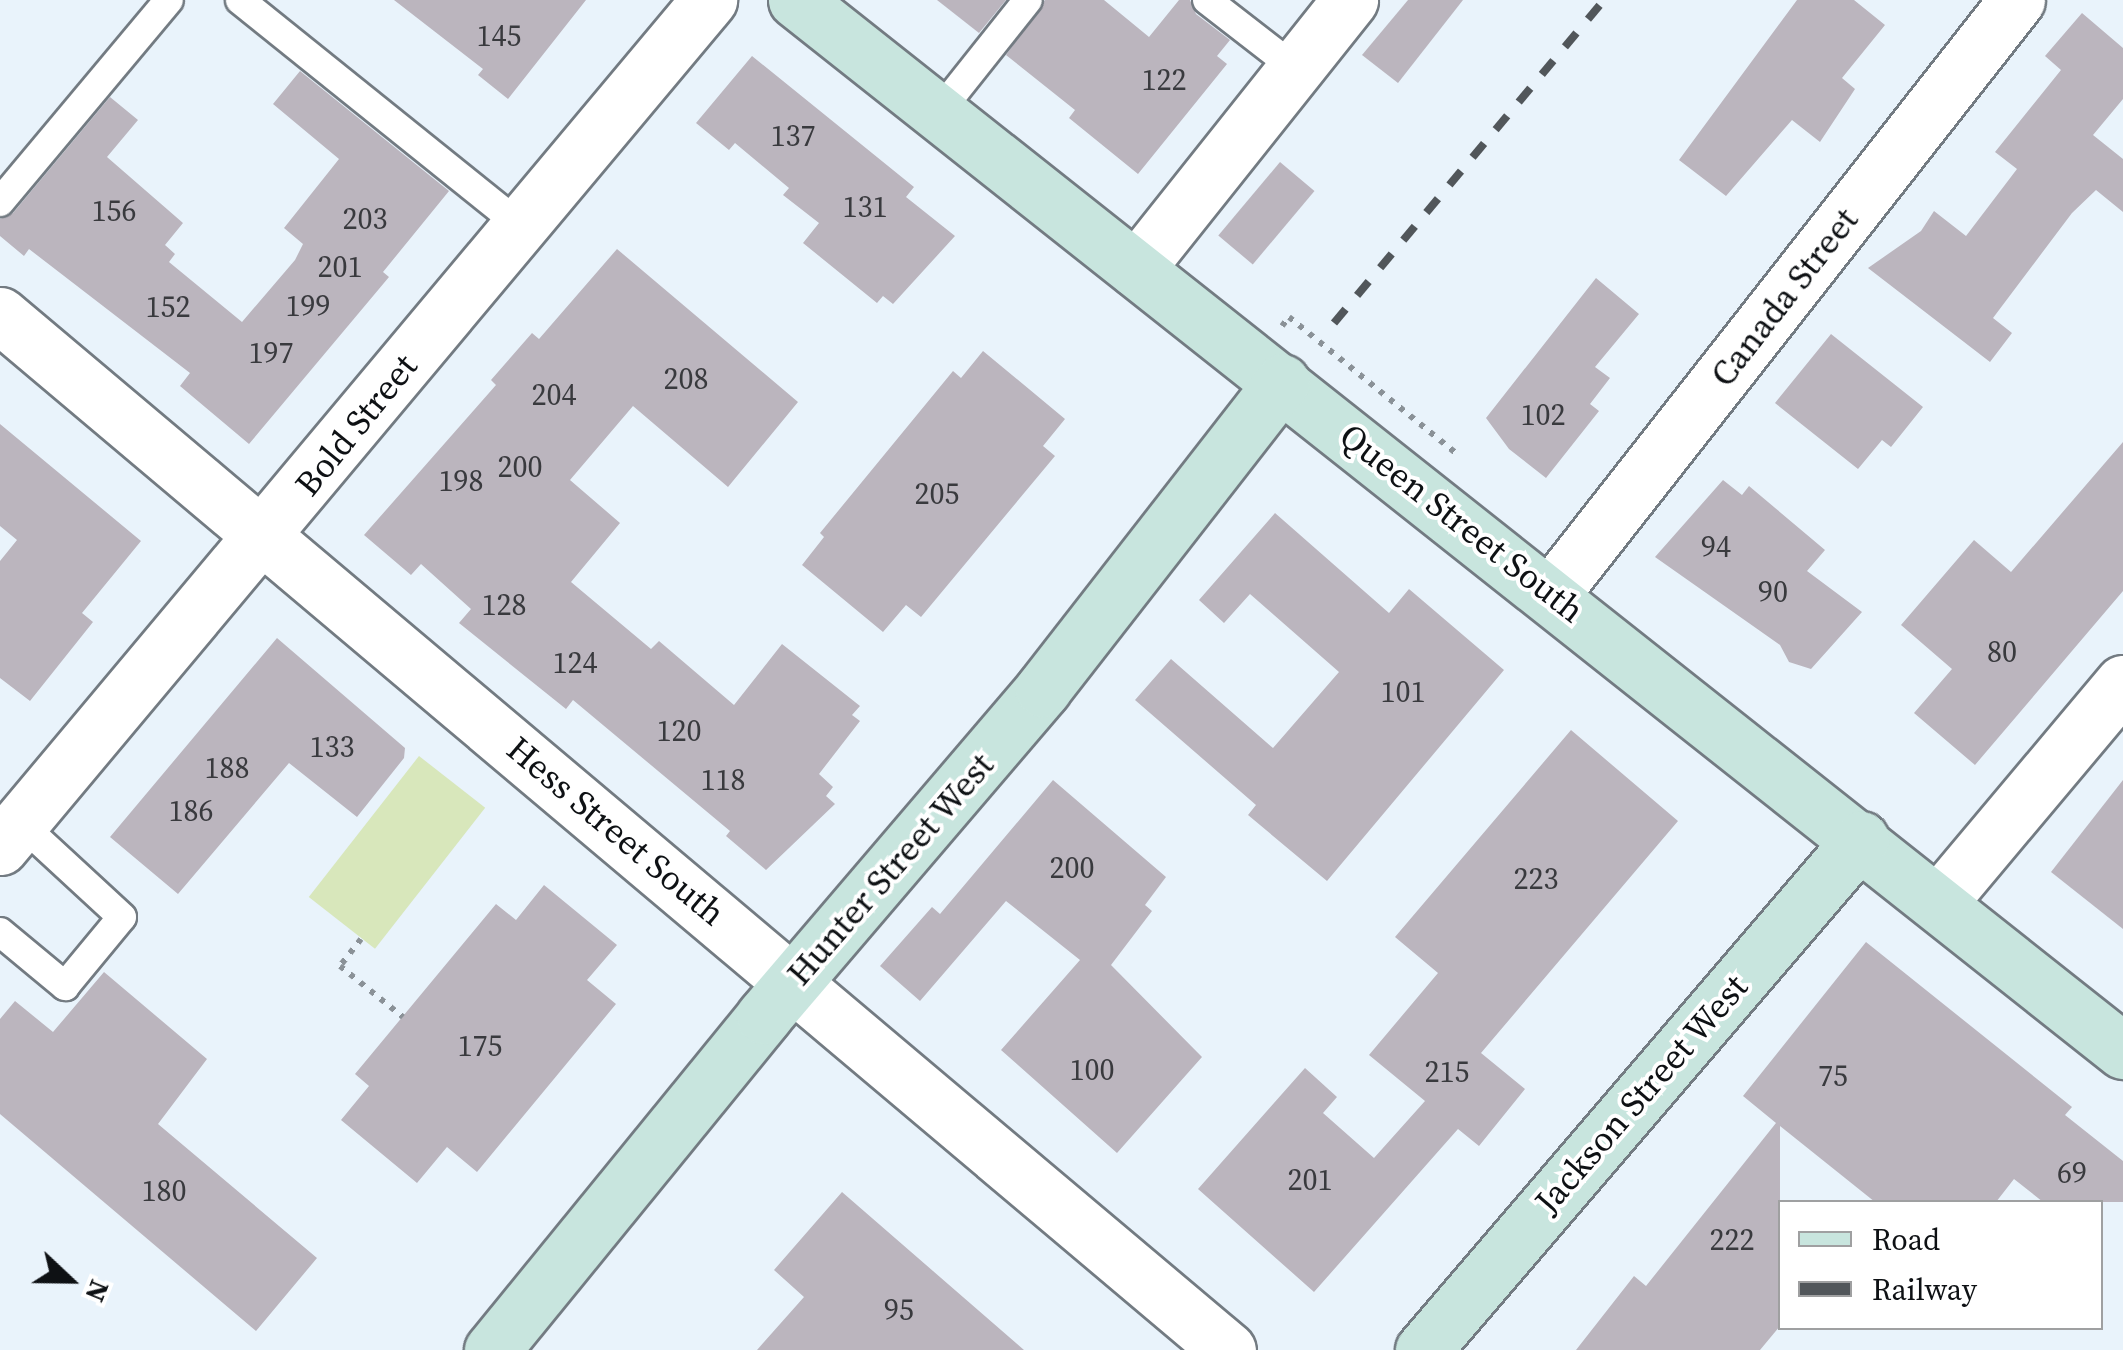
<!DOCTYPE html>
<html>
<head>
<meta charset="utf-8">
<style>
	body { margin:0 }
	#map { position:relative; width:2123px; height:1350px; overflow:hidden; background:#e9f3fb; font-family:"Source Serif 4",serif }
	div>[style] { position:absolute }
	[style*='--x'] { left:calc(var(--x)*1px); top:calc(var(--y)*1px); width:calc(var(--w)*1px); rotate:calc(var(--a)*1deg) }
	.green>* { inset:0; background:#d8e7bb; transform-origin:0 0 }
	.building>* { inset:0; background:#bbb5be; transform-origin:0 0 }
	.path>* { height:6px; margin-top:-3px; transform-origin:0; background:repeating-linear-gradient(90deg,#8a9197 0 5px,transparent 0 13px) }
	.roads { filter:drop-shadow(2px 0 #737b82) drop-shadow(-2px 0 #737b82) drop-shadow(0 2px #737b82) drop-shadow(0 -2px #737b82) }
	.lane>* { height:28px; margin:-14px; padding:0 14px; transform-origin:14px; border-radius:14px; background:#fff }
	.street>* { height:55px; margin:-27.5px; padding:0 27.5px; transform-origin:27.5px; border-radius:27.5px; background:#fff }
	.secondary>* { height:55px; margin:-27.5px; padding:0 27.5px; transform-origin:27.5px; border-radius:27.5px; background:#c8e5de }
	.rail>* { height:8px; margin-top:-4px; transform-origin:0; background:repeating-linear-gradient(90deg,#51565a 0 18px,transparent 0 36px) }
	span { translate:-50% -50%; white-space:nowrap; text-align:center; line-height:1.15; -webkit-text-stroke:8px #fff; paint-order:stroke }
	.number-label { font-size:30px; color:#393a3e }
	.number-label span { -webkit-text-stroke-width:0 }
	.street-label { font-size:35px; color:#0e1114 }
	.legend { position:absolute; left:1778px; top:1200px; width:325px; height:130px; box-sizing:border-box; background:#fff; border:2px solid #9fa0a1; margin:0; padding:12px 18px; list-style:none; font-size:30px; color:#0e1114 }
	.legend li { display:flex; align-items:center; gap:20px; height:50px }
	.legend b { width:50px; border:2px solid #9fa0a1 }
	.north { position:absolute; left:20px; top:1230px; width:100px; height:100px; -webkit-text-stroke:8px #fff; paint-order:stroke; rotate:112deg; font-size:28px; font-weight:700; line-height:40px; text-align:center; color:#0e1114 }
	.north::after { content:''; display:block; margin:auto; width:35px; height:45px; background:#0e1114; clip-path:polygon(50% 0,100% 100%,50% 72%,0 100%) }
</style>
</head>
<body>
<div id="map">
	<div class="green">
		<div style="left:419px;top:756px;width:84px;height:179px;rotate:38deg"></div>
	</div>
	<div class="building">
		<div style="clip-path:polygon(394px 0,586px 0,508px 99px,478px 75px,483px 69px)"></div>
		<div style="clip-path:polygon(937px 0,1006px 0,979px 33px)"></div>
		<div style="clip-path:polygon(1045px 0,1104px 0,1149px 37px,1179px 0,1190px 0,1196px 14px,1230px 40px,1217px 56px,1227px 64px,1138px 174px,1069px 118px,1075px 110px,1006px 55px)"></div>
		<div style="clip-path:polygon(1408px 0,1463px 0,1398px 83px,1362px 55px)"></div>
		<div style="clip-path:polygon(1797px 0,1854px 0,1885px 25px,1842px 78px,1855px 89px,1820px 142px,1792px 120px,1726px 196px,1679px 160px)"></div>
		<div style="clip-path:polygon(2082px 13px,2123px 48px,2123px 99px,2093px 135px,2123px 159px,2123px 212px,2096px 190px,2072px 213px,1993px 318px,2012px 333px,1990px 362px,1868px 268px,1921px 231px,1934px 211px,1966px 236px,2017px 169px,1995px 152px,2061px 70px,2045px 56px)"></div>
		<div style="clip-path:polygon(752px 56px,914px 187px,906px 197px,955px 236px,893px 304px,883px 296px,877px 303px,803px 243px,819px 223px,783px 195px,789px 188px,735px 143px,729px 150px,696px 123px)"></div>
		<div style="clip-path:polygon(300px 71px,449px 191px,383px 272px,389px 277px,249px 444px,180px 386px,190px 373px,29px 249px,24px 256px,0 236px,0 219px,13px 213px,110px 97px,138px 120px,107px 157px,183px 223px,165px 245px,175px 254px,169px 262px,242px 322px,295px 260px,303px 244px,284px 228px,339px 159px,273px 104px)"></div>
		<div style="left:1280px;top:162px;width:45px;height:96px;rotate:40deg"></div>
		<div style="clip-path:polygon(617px 249px,798px 402px,728px 487px,633px 406px,570px 480px,620px 523px,571px 582px,651px 649px,659px 641px,734px 705px,782px 644px,860px 706px,852px 715px,860px 721px,819px 774px,833px 787px,826px 796px,835px 804px,766px 870px,726px 836px,730px 831px,573px 700px,566px 709px,459px 623px,471px 609px,421px 564px,411px 575px,364px 535px,496px 385px,491px 380px,532px 333px,539px 339px)"></div>
		<div style="clip-path:polygon(1596px 278px,1639px 314px,1595px 367px,1610px 378px,1590px 404px,1599px 411px,1546px 478px,1509px 449px,1486px 418px)"></div>
		<div style="clip-path:polygon(1831px 334px,1923px 407px,1891px 447px,1882px 440px,1858px 469px,1775px 403px)"></div>
		<div style="clip-path:polygon(983px 351px,1065px 419px,1043px 446px,1055px 456px,921px 617px,906px 605px,883px 632px,802px 565px,824px 537px,820px 533px,953px 371px,961px 378px)"></div>
		<div style="clip-path:polygon(0 424px,141px 541px,82px 613px,93px 622px,30px 701px,0 678px,0 561px,17px 540px,0 526px)"></div>
		<div style="clip-path:polygon(2123px 442px,2123px 591px,1975px 765px,1914px 713px,1952px 669px,1901px 625px,1974px 540px,2011px 572px)"></div>
		<div style="clip-path:polygon(1723px 480px,1742px 495px,1749px 486px,1825px 550px,1807px 571px,1862px 612px,1811px 669px,1789px 662px,1780px 645px,1655px 557px)"></div>
		<div style="clip-path:polygon(1275px 513px,1389px 613px,1409px 589px,1504px 670px,1327px 881px,1248px 815px,1256px 805px,1135px 700px,1171px 659px,1273px 748px,1339px 672px,1250px 594px,1224px 623px,1199px 600px)"></div>
		<div style="clip-path:polygon(277px 638px,405px 748px,404px 758px,357px 817px,289px 763px,178px 894px,110px 837px)"></div>
		<div style="clip-path:polygon(1571px 730px,1678px 821px,1481px 1053px,1525px 1089px,1479px 1146px,1458px 1129px,1314px 1292px,1198px 1189px,1305px 1068px,1337px 1097px,1323px 1113px,1374px 1158px,1425px 1101px,1369px 1055px,1438px 973px,1395px 937px)"></div>
		<div style="clip-path:polygon(1053px 780px,1166px 877px,1145px 905px,1152px 911px,1111px 965px,1202px 1057px,1117px 1153px,1001px 1050px,1080px 960px,1006px 901px,920px 1001px,880px 966px,932px 907px,940px 914px)"></div>
		<div style="clip-path:polygon(2123px 780px,2123px 929px,2051px 872px)"></div>
		<div style="clip-path:polygon(544px 885px,617px 945px,587px 980px,616px 1004px,477px 1172px,447px 1147px,417px 1183px,341px 1120px,369px 1086px,355px 1074px,496px 904px,516px 920px)"></div>
		<div style="clip-path:polygon(1866px 942px,2072px 1107px,2065px 1115px,2123px 1161px,2123px 1202px,2043px 1202px,2014px 1179px,1996px 1202px,1875px 1202px,1780px 1126px,1780px 1326px,1760px 1350px,1576px 1350px,1634px 1276px,1646px 1286px,1776px 1123px,1743px 1096px)"></div>
		<div style="clip-path:polygon(104px 972px,207px 1059px,158px 1124px,317px 1258px,256px 1331px,0 1114px,0 1019px,15px 1001px,53px 1032px)"></div>
		<div style="clip-path:polygon(842px 1192px,1024px 1350px,757px 1350px,804px 1297px,774px 1270px)"></div>
	</div>
	<div class="path">
		<div style="--x:1282;--y:326;--w:11;--a:-52"></div>
		<div style="--x:1289;--y:317;--w:215;--a:39.2"></div>
		<div style="--x:361;--y:939;--w:34;--a:128"></div>
		<div style="--x:340;--y:966;--w:81;--a:39"></div>
	</div>
	<div class="roads">
		<div class="lane">
			<div style="--x:240;--y:0;--w:358;--a:38.8"></div>
			<div style="--x:1207;--y:0;--w:113;--a:37.8"></div>
			<div style="--x:938;--y:113;--w:144;--a:-51.5"></div>
			<div style="--x:0;--y:202;--w:263;--a:-50.1"></div>
			<div style="--x:0;--y:932;--w:85;--a:39.7"></div>
			<div style="--x:65;--y:986;--w:89;--a:-50.4"></div>
			<div style="--x:122;--y:917;--w:139;--a:-137.3"></div>
		</div>
		<div class="street">
			<div style="--x:1136;--y:269;--w:344;--a:-51.5"></div>
			<div style="--x:0;--y:315;--w:1606;--a:40.13"></div>
			<div style="--x:1551;--y:594;--w:755;--a:-51.89"></div>
			<div style="--x:0;--y:847;--w:1105;--a:-50.07"></div>
			<div style="--x:1939;--y:902;--w:286;--a:-50"></div>
		</div>
		<div class="secondary">
			<div style="--x:796;--y:0;--w:1693;--a:38.38"></div>
			<div style="--x:492;--y:1350;--w:431;--a:-50.8"></div>
			<div style="--x:764;--y:1016;--w:430;--a:-49.5"></div>
			<div style="--x:1043;--y:689;--w:389;--a:-52.1"></div>
			<div style="--x:1423;--y:1350;--w:673;--a:-49.4"></div>
		</div>
	</div>
	<div class="rail">
		<div style="--x:1334;--y:323;--w:421;--a:-50.1"></div>
	</div>
	<div class="number-label">
		<span style="left:499px;top:36px">145</span>
		<span style="left:1164px;top:80px">122</span>
		<span style="left:793px;top:136px">137</span>
		<span style="left:865px;top:207px">131</span>
		<span style="left:114px;top:211px">156</span>
		<span style="left:365px;top:219px">203</span>
		<span style="left:340px;top:267px">201</span>
		<span style="left:308px;top:306px">199</span>
		<span style="left:168px;top:307px">152</span>
		<span style="left:271px;top:353px">197</span>
		<span style="left:686px;top:379px">208</span>
		<span style="left:554px;top:395px">204</span>
		<span style="left:1543px;top:415px">102</span>
		<span style="left:520px;top:467px">200</span>
		<span style="left:461px;top:481px">198</span>
		<span style="left:937px;top:494px">205</span>
		<span style="left:1716px;top:547px">94</span>
		<span style="left:1773px;top:592px">90</span>
		<span style="left:504px;top:605px">128</span>
		<span style="left:2002px;top:652px">80</span>
		<span style="left:575px;top:663px">124</span>
		<span style="left:1403px;top:692px">101</span>
		<span style="left:679px;top:731px">120</span>
		<span style="left:332px;top:747px">133</span>
		<span style="left:227px;top:768px">188</span>
		<span style="left:723px;top:780px">118</span>
		<span style="left:191px;top:811px">186</span>
		<span style="left:1072px;top:868px">200</span>
		<span style="left:1536px;top:879px">223</span>
		<span style="left:480px;top:1046px">175</span>
		<span style="left:1092px;top:1070px">100</span>
		<span style="left:1447px;top:1072px">215</span>
		<span style="left:1833px;top:1076px">75</span>
		<span style="left:2072px;top:1173px">69</span>
		<span style="left:1310px;top:1180px">201</span>
		<span style="left:164px;top:1191px">180</span>
		<span style="left:1732px;top:1240px">222</span>
		<span style="left:899px;top:1310px">95</span>
	</div>
	<div class="street-label">
		<span style="left:1784px;top:297px;rotate:-52deg">Canada Street</span>
		<span style="left:356px;top:425px;rotate:-51deg">Bold Street</span>
		<span style="left:1462px;top:523px;rotate:38deg">Queen Street South</span>
		<span style="left:616px;top:831px;rotate:40deg">Hess Street South</span>
		<span style="left:890px;top:869px;rotate:-49deg">Hunter Street West</span>
		<span style="left:1641px;top:1094px;rotate:-49deg">Jackson Street West</span>
	</div>
	<ul class="legend">
	<li><b style="height:12px;background:#c8e5de"></b>Road</li>
	<li><b style="height:12px;background:#51565a"></b>Railway</li>
	</ul>
	<div class="north">N</div>
</div>
</body>
</html>
